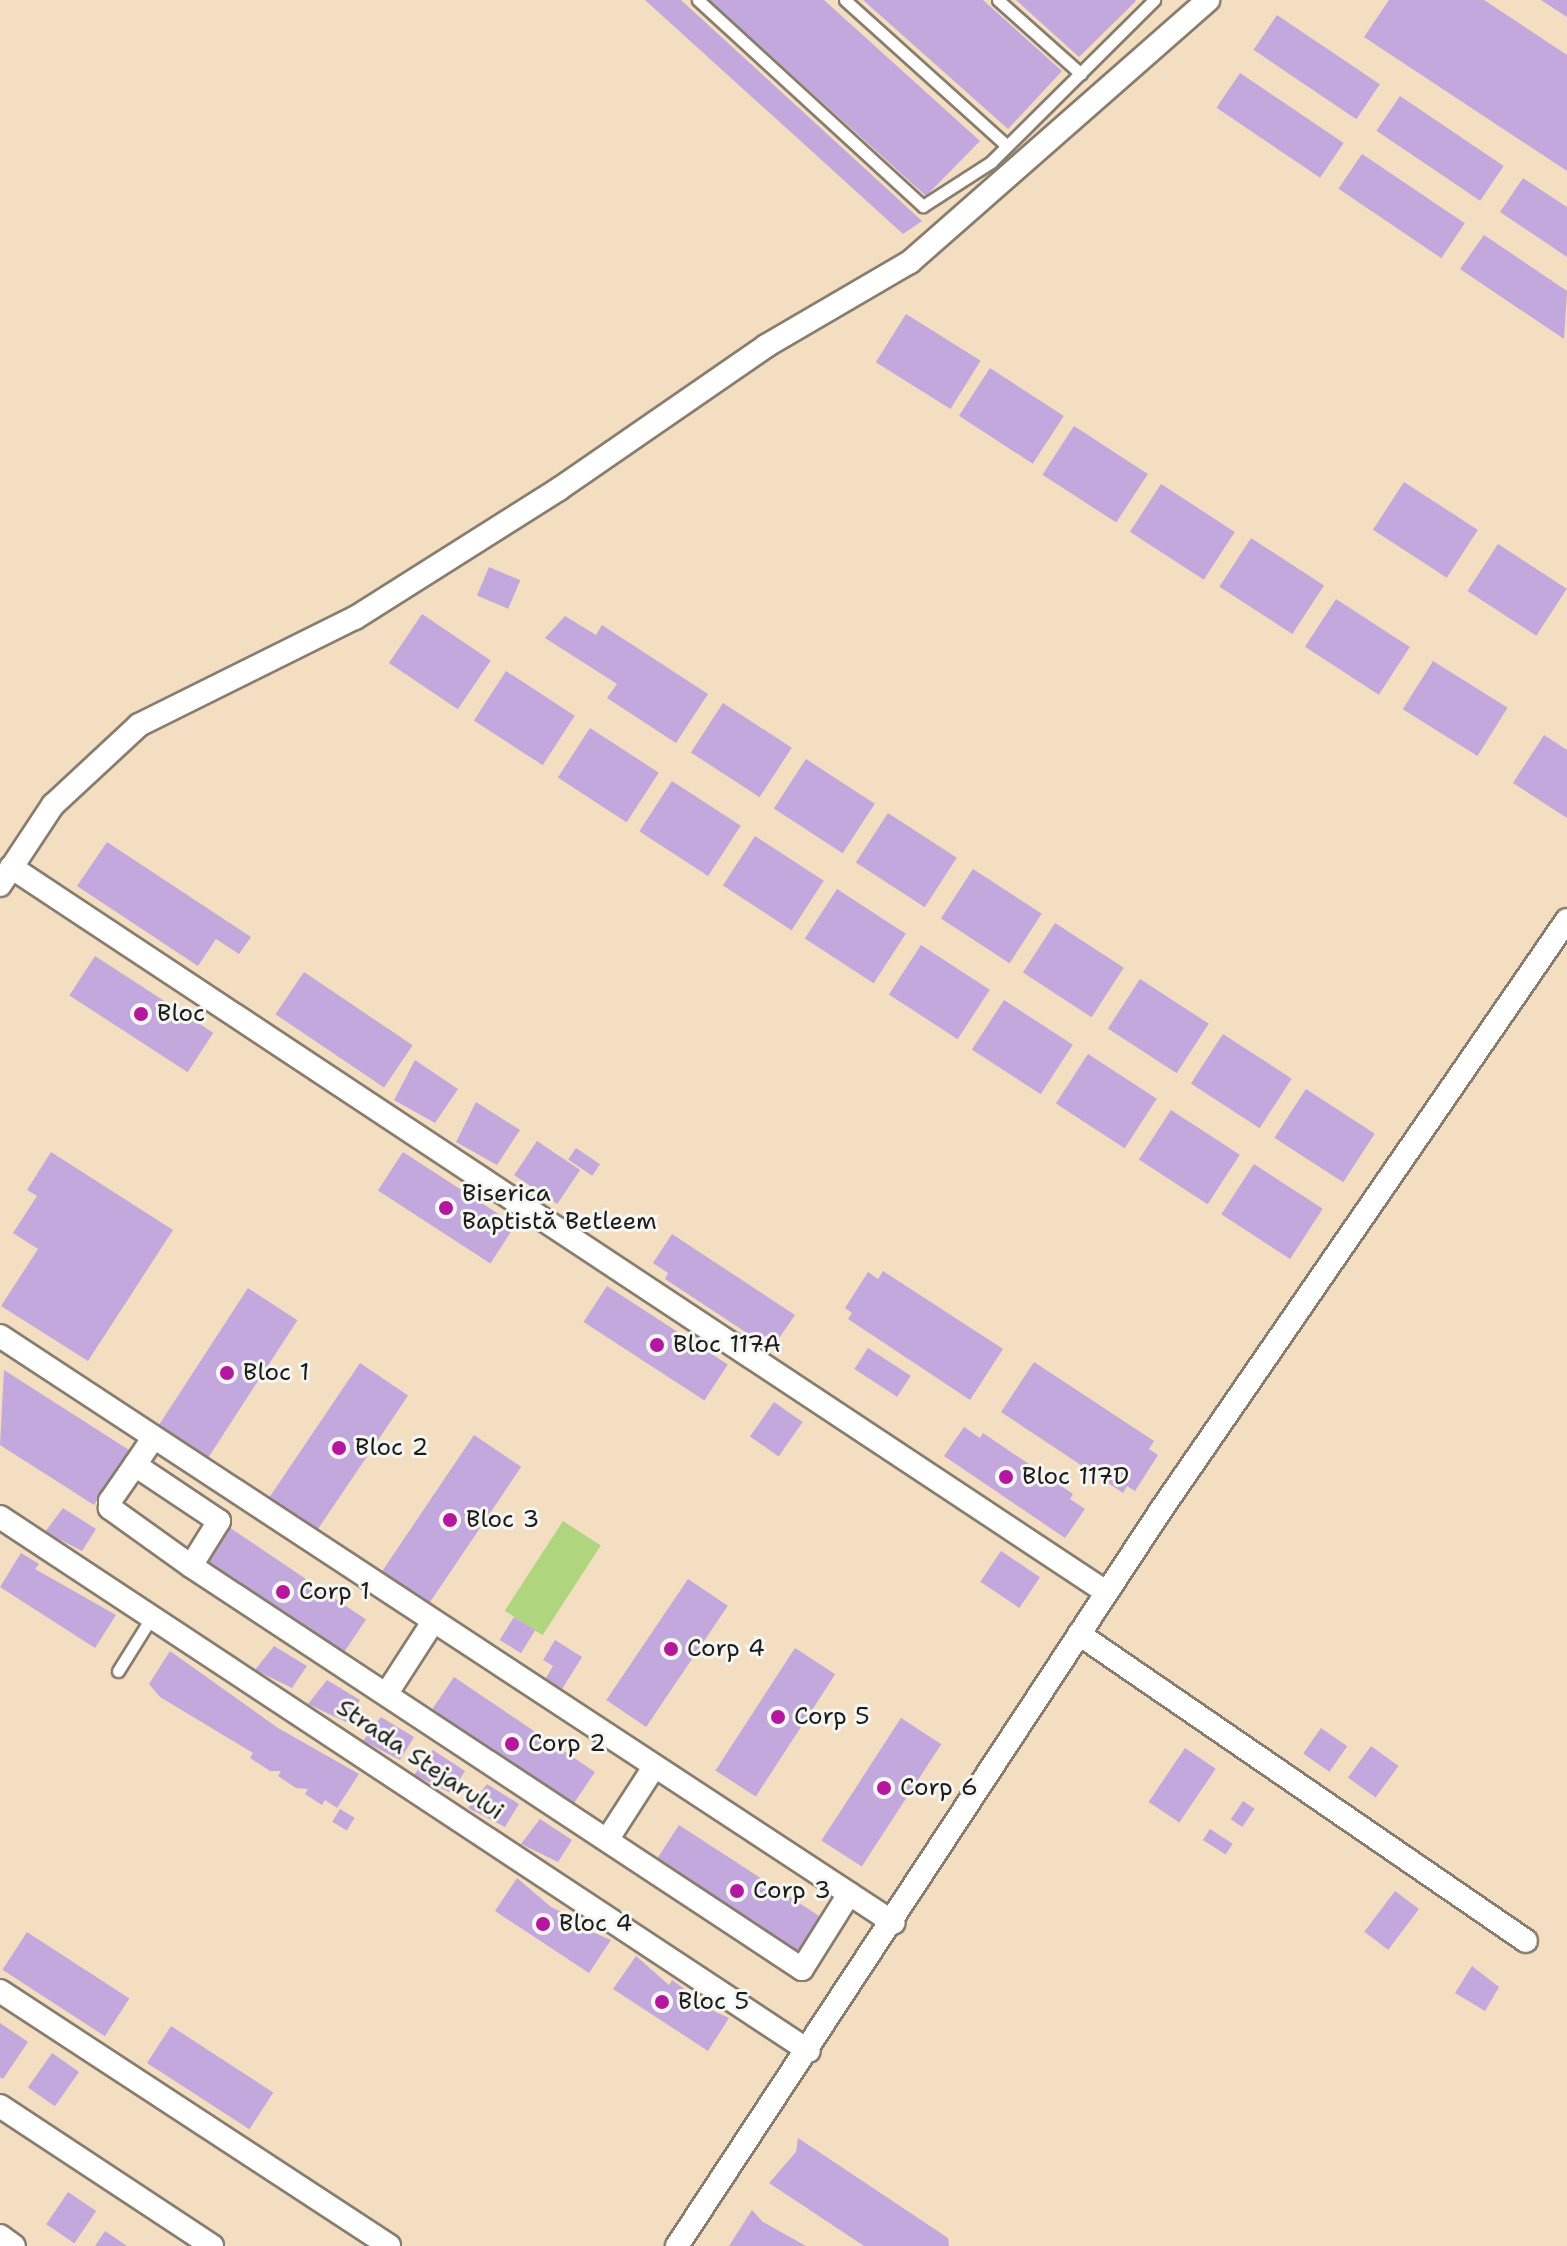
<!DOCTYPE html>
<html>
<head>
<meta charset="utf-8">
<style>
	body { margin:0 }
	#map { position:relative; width:1567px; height:2246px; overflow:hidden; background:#f3dec1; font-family:"Shantell Sans",sans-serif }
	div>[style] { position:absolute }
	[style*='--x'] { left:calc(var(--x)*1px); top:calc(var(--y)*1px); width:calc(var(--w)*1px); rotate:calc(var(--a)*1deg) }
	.green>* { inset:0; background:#afd57e; transform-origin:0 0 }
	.building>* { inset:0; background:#c3a8dd; transform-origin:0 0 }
	.roads { filter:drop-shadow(2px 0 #887d6e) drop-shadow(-2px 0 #887d6e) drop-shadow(0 2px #887d6e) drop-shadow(0 -2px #887d6e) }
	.service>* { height:11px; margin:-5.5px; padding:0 5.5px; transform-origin:5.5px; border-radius:5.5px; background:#fff }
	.minor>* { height:22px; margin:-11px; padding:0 11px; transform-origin:11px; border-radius:11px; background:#fff }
	.dots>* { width:22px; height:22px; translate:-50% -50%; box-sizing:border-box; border:4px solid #f6f6f2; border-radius:50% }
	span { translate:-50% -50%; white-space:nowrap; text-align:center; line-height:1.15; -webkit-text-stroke:6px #f6f6f2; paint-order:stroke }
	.poi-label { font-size:24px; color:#1c1c1c }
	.left { translate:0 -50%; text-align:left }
	.street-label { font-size:24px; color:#1c1c1c }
</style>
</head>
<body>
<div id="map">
	<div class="green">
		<div style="left:563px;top:1521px;width:45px;height:107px;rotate:33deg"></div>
	</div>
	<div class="building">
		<div style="clip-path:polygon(645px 0,681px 0,922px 221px,903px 234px)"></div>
		<div style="clip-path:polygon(709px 0,824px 0,980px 141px,926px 196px)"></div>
		<div style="clip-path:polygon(863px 0,983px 0,1062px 71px,1008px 129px)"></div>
		<div style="clip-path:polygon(1016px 0,1135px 0,1136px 1px,1079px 57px)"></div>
		<div style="clip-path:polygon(1389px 0,1484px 0,1567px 55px,1567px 171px,1364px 37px)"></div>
		<div style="clip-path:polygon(1541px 0,1567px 0,1567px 17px)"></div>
		<div style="left:1277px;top:15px;width:124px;height:42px;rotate:34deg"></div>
		<div style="left:1240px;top:73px;width:125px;height:42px;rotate:34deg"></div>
		<div style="left:1400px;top:96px;width:125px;height:42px;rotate:34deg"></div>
		<div style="left:1362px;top:154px;width:124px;height:42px;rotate:34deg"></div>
		<div style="clip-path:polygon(1523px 178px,1567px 207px,1567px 257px,1500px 212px)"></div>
		<div style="clip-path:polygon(1484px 235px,1567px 291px,1564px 339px,1460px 269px)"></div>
		<div style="left:906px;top:314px;width:88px;height:57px;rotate:32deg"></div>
		<div style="left:990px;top:368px;width:88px;height:57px;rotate:33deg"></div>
		<div style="left:1074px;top:426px;width:88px;height:58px;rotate:33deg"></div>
		<div style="left:1404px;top:482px;width:88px;height:57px;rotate:33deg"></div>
		<div style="left:1161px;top:484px;width:88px;height:57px;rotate:33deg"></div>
		<div style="left:1251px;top:538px;width:87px;height:58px;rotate:33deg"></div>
		<div style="left:1498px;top:544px;width:82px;height:56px;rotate:33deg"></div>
		<div style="left:489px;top:567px;width:34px;height:31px;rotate:23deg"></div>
		<div style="left:1336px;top:599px;width:88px;height:57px;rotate:33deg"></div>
		<div style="left:422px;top:614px;width:83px;height:59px;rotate:34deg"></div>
		<div style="clip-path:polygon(565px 616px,596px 635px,602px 625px,708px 694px,676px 743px,607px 698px,617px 684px,545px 638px)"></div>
		<div style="left:1433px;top:661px;width:88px;height:57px;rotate:32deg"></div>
		<div style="left:506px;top:671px;width:82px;height:59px;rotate:33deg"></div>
		<div style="left:723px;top:703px;width:82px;height:59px;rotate:33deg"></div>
		<div style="left:590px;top:728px;width:82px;height:59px;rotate:33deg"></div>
		<div style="clip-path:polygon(1544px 735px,1567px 750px,1567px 818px,1513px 783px)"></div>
		<div style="left:806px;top:759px;width:82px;height:59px;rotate:33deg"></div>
		<div style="left:672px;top:781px;width:82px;height:60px;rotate:33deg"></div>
		<div style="left:888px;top:813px;width:82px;height:59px;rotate:33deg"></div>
		<div style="left:755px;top:836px;width:82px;height:59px;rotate:33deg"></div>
		<div style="clip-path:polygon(107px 842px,251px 937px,239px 954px,216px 939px,198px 966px,77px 886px)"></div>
		<div style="left:973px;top:869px;width:82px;height:59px;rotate:33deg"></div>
		<div style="left:837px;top:889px;width:82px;height:59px;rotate:33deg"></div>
		<div style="left:1055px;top:923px;width:82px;height:59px;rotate:33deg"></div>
		<div style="left:921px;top:945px;width:82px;height:59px;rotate:33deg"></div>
		<div style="left:95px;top:956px;width:141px;height:47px;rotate:33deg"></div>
		<div style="left:304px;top:972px;width:131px;height:51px;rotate:34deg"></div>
		<div style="left:1140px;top:979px;width:82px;height:59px;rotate:33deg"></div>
		<div style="left:1004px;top:1000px;width:82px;height:59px;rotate:33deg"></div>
		<div style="left:1223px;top:1034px;width:82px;height:59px;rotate:33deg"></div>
		<div style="left:1088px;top:1054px;width:82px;height:59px;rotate:33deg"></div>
		<div style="clip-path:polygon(415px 1060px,458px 1089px,435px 1123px,394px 1100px)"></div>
		<div style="left:1306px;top:1089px;width:82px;height:58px;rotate:33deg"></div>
		<div style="clip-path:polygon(476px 1102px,520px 1130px,497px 1165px,456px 1142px)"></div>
		<div style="left:1171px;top:1110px;width:82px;height:59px;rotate:33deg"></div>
		<div style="left:537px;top:1141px;width:52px;height:41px;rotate:34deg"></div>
		<div style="left:576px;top:1148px;width:29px;height:14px;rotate:34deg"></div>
		<div style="clip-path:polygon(51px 1152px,173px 1230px,88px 1361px,1px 1306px,38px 1249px,13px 1233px,37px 1196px,27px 1190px)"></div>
		<div style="left:403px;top:1152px;width:134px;height:46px;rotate:33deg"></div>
		<div style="left:1254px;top:1164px;width:82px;height:60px;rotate:33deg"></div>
		<div style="clip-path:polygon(672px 1234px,795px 1315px,775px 1344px,759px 1333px,756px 1339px,665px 1279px,668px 1273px,653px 1263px)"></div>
		<div style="clip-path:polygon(883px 1271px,1003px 1349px,970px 1400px,848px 1319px,852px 1313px,845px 1308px,868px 1272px,878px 1279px)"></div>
		<div style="left:607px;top:1286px;width:144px;height:43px;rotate:33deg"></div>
		<div style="left:248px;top:1288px;width:59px;height:167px;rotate:33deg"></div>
		<div style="left:868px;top:1348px;width:51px;height:25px;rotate:33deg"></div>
		<div style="clip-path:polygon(1034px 1362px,1154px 1441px,1149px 1449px,1158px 1455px,1135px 1491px,1127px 1486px,1123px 1493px,1001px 1412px)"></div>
		<div style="left:360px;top:1363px;width:58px;height:164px;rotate:34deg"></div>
		<div style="clip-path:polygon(4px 1370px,129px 1450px,94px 1505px,0 1445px)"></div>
		<div style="left:774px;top:1402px;width:35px;height:42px;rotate:35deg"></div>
		<div style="clip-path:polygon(964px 1427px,980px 1438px,983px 1433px,1073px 1494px,1070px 1499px,1085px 1509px,1065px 1538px,944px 1456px)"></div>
		<div style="left:474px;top:1435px;width:57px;height:167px;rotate:34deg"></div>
		<div style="clip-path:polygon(63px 1508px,96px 1529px,82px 1551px,45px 1532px)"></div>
		<div style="left:226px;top:1525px;width:169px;height:47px;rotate:34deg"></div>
		<div style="left:1001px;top:1551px;width:47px;height:37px;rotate:34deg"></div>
		<div style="clip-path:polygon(21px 1553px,39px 1564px,35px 1569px,116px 1615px,95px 1648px,0 1587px)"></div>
		<div style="left:688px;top:1579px;width:48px;height:146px;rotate:34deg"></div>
		<div style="left:514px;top:1617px;width:25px;height:27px;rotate:32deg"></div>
		<div style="clip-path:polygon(555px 1640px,582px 1657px,559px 1694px,543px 1683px,553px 1666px,543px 1660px)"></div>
		<div style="clip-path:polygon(274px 1646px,307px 1666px,292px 1688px,255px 1670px)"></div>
		<div style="left:795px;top:1648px;width:48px;height:146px;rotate:33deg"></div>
		<div style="clip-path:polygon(170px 1651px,278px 1728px,359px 1774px,337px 1808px,325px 1800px,322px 1805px,305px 1794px,308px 1789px,296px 1788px,278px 1776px,281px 1771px,270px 1771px,250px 1758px,253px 1753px,160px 1697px,149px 1684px)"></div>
		<div style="left:454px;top:1677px;width:170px;height:47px;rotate:34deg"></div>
		<div style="clip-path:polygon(327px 1680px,360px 1700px,346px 1722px,308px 1704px)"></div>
		<div style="clip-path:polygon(381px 1717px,414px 1737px,400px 1760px,363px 1741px)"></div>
		<div style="left:901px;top:1718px;width:48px;height:146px;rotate:33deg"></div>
		<div style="left:1321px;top:1728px;width:32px;height:31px;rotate:35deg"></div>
		<div style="left:1371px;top:1746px;width:34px;height:39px;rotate:36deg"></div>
		<div style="left:1185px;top:1748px;width:37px;height:65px;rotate:34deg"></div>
		<div style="clip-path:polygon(433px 1750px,465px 1771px,451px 1793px,414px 1775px)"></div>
		<div style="clip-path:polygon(487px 1784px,519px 1804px,505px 1827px,468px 1808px)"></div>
		<div style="left:1243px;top:1801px;width:14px;height:22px;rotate:34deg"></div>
		<div style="left:340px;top:1809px;width:17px;height:15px;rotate:31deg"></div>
		<div style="clip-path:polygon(540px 1819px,572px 1840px,558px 1862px,521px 1844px)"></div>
		<div style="left:679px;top:1825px;width:169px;height:47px;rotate:33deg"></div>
		<div style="left:1210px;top:1829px;width:27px;height:13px;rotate:33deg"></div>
		<div style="clip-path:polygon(517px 1878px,551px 1907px,581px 1921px,578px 1926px,611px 1940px,589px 1973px,495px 1911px)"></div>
		<div style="left:1395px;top:1891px;width:30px;height:51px;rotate:37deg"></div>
		<div style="left:27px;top:1932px;width:122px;height:45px;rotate:33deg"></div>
		<div style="clip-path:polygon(636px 1956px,669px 1985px,672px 1980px,699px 1999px,696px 2003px,729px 2018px,708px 2051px,613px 1989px)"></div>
		<div style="clip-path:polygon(1472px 1966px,1499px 1987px,1485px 2011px,1455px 1993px)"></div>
		<div style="clip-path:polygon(0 2023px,28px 2042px,3px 2079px,0 2077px)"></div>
		<div style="left:171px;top:2026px;width:122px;height:44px;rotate:33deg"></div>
		<div style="left:52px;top:2053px;width:33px;height:42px;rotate:35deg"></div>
		<div style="clip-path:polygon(798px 2138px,948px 2238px,949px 2246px,864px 2246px,769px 2183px,796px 2152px)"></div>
		<div style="left:68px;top:2192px;width:34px;height:39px;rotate:34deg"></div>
		<div style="clip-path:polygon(752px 2210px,763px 2222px,806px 2246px,729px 2246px)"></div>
		<div style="clip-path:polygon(105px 2231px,127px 2246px,95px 2246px)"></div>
	</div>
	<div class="roads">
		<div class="service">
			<div style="--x:698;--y:0;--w:305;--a:42.5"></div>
			<div style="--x:923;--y:206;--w:81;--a:-32.9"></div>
			<div style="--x:991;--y:162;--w:230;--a:-44.8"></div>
			<div style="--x:845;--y:0;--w:218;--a:42"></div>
			<div style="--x:998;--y:0;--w:111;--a:41.7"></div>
			<div style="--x:118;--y:1671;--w:66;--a:-58"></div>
		</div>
		<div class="minor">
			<div style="--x:11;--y:867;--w:1313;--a:33.51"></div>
			<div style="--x:0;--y:885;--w:96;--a:-56.5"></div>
			<div style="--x:53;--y:805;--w:117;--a:-42.9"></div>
			<div style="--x:139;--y:725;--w:241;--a:-26.4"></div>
			<div style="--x:355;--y:618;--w:241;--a:-32.3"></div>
			<div style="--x:559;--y:489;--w:252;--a:-34.6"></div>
			<div style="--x:766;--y:346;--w:167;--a:-30.3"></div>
			<div style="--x:910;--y:262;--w:397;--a:-41.3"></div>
			<div style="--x:0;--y:1336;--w:1069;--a:33.29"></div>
			<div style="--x:135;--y:1465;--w:101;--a:33.7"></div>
			<div style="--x:219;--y:1521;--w:53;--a:121.9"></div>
			<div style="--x:191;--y:1566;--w:100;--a:-144.4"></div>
			<div style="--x:110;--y:1508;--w:7;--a:-90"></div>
			<div style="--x:110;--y:1501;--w:44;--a:-55.2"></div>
			<div style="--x:135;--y:1465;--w:30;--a:-56"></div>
			<div style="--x:0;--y:1517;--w:969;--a:33.43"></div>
			<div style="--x:191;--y:1566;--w:732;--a:33.41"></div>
			<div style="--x:802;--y:1969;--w:89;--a:-57.9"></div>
			<div style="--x:1079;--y:1634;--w:542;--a:34.48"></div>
			<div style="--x:387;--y:1693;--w:85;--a:-57.1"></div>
			<div style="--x:607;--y:1840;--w:87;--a:-57.2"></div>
			<div style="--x:0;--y:1991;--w:465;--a:33.2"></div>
			<div style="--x:0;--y:2106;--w:254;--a:33.4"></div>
			<div style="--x:0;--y:2236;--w:17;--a:36"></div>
			<div style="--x:677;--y:2246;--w:881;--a:-56.67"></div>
			<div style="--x:1161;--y:1510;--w:716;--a:-55.47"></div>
		</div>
	</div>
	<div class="dots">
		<div style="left:141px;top:1014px;background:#b5179e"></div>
		<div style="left:446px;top:1208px;background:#b5179e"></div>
		<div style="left:657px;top:1345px;background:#b5179e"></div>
		<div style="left:227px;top:1373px;background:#b5179e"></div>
		<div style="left:339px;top:1448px;background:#b5179e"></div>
		<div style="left:1006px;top:1477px;background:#b5179e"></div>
		<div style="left:450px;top:1520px;background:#b5179e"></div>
		<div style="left:283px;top:1592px;background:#b5179e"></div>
		<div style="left:671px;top:1649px;background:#b5179e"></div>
		<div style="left:778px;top:1717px;background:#b5179e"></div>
		<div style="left:512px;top:1744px;background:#b5179e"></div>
		<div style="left:884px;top:1788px;background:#b5179e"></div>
		<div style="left:737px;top:1891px;background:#b5179e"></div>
		<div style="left:543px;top:1924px;background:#b5179e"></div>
		<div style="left:662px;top:2002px;background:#b5179e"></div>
	</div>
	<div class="poi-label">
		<span class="left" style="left:157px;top:1014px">Bloc</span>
		<span class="left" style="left:462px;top:1208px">Biserica<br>Baptistă Betleem</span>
		<span class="left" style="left:673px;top:1345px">Bloc 117A</span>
		<span class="left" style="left:243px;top:1373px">Bloc 1</span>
		<span class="left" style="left:355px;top:1448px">Bloc 2</span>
		<span class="left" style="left:1022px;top:1477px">Bloc 117D</span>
		<span class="left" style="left:466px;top:1520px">Bloc 3</span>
		<span class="left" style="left:299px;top:1592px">Corp 1</span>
		<span class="left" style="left:687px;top:1649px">Corp 4</span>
		<span class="left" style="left:794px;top:1717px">Corp 5</span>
		<span class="left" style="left:528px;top:1744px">Corp 2</span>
		<span class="left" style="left:900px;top:1788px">Corp 6</span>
		<span class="left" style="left:753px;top:1891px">Corp 3</span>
		<span class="left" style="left:559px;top:1924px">Bloc 4</span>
		<span class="left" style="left:678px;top:2002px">Bloc 5</span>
	</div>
	<div class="street-label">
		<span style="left:420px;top:1760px;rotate:34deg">Strada Stejarului</span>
	</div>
</div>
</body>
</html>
